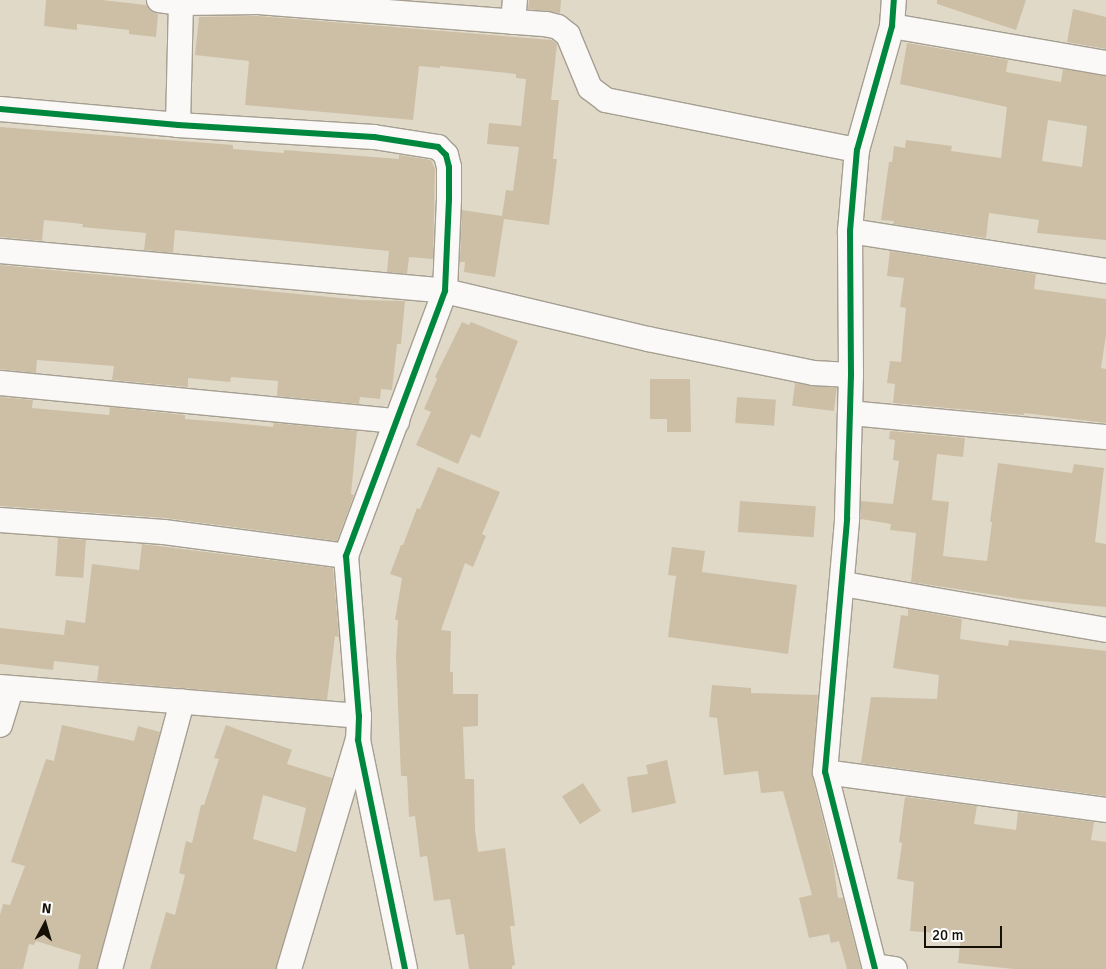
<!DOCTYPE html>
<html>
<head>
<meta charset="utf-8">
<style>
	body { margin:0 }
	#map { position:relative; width:1106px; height:969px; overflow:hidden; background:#e0d9c8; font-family:Signika,sans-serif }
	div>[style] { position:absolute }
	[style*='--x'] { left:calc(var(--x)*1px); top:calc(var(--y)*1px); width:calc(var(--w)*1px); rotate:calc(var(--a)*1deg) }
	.building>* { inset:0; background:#ccbfa6; transform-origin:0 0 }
	.roads { filter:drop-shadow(1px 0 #a59f92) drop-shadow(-1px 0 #a59f92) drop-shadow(0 1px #a59f92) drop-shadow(0 -1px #a59f92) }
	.street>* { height:24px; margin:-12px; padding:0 12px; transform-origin:12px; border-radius:12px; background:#faf9f7 }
	.cycleway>* { height:6px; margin:-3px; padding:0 3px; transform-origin:3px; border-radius:3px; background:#00873e }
	span { translate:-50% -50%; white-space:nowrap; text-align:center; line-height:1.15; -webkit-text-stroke:4.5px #fff; paint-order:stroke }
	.north { position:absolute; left:20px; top:899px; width:50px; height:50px; -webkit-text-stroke:4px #fff; paint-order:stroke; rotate:6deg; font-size:14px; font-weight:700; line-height:20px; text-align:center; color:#141005 }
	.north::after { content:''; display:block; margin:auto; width:18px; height:22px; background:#141005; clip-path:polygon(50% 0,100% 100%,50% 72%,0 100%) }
	.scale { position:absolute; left:924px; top:926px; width:78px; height:22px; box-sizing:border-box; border:2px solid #141005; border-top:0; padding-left:6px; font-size:15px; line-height:18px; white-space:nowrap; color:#141005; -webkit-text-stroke:4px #fff; paint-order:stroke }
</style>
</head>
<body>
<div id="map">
	<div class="building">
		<div style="clip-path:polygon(46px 0,102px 0,146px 5px,151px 11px,158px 14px,156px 37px,129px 34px,129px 30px,77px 24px,77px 30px,44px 26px)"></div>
		<div style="clip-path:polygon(529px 0,561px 0,560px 13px,528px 9px)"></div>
		<div style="clip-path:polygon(937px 0,1026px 0,1016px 30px,937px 4px)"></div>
		<div style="clip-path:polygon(1073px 9px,1106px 17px,1106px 49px,1067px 42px)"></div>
		<div style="clip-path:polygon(258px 16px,552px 40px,557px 44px,551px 100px,559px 100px,553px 159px,557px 159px,549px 225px,504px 219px,495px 277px,464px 272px,465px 262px,460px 262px,462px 210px,502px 216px,506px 190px,513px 191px,519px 147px,487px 144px,489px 123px,521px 126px,526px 79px,516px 78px,516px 74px,440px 66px,440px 68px,419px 66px,413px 120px,245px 105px,249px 61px,195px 55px,199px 17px)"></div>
		<div style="clip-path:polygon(evenodd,907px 43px,1008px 60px,1006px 72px,1061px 82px,1063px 69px,1106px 76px,1106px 240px,1037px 233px,1039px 220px,989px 213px,986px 238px,893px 224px,894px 221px,881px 220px,889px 162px,892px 162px,894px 146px,905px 148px,906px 140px,952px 146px,951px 151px,1001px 158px,1007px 107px,900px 84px,907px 43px,1048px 120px,1087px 126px,1082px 167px,1042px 161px,1048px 120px)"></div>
		<div style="clip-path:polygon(0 127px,233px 145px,233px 149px,284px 153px,284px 150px,399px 159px,399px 155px,431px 160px,435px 169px,433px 259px,409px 257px,407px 274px,387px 272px,389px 251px,175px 230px,173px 253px,144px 250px,146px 233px,82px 227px,83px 224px,44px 220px,42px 241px,0 237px)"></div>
		<div style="clip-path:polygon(890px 251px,1036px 274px,1034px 289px,1106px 299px,1106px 335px,1101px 368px,1106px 369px,1106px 423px,1024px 413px,1024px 415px,893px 403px,895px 384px,887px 383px,890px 361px,901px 362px,906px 308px,900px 307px,904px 278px,887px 276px)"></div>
		<div style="clip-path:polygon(0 265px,361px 300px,405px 301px,401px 344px,397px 344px,392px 390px,381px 389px,380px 399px,360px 397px,359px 404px,277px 396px,278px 381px,231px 377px,230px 382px,188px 378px,188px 387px,112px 380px,114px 366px,37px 360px,36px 373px,0 369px)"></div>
		<div style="clip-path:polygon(462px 322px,469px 325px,471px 322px,518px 341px,480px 438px,471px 434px,458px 464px,416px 445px,431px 412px,424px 409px,437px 379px,435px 377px)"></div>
		<div style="clip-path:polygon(650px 379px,690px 379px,691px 432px,667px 432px,667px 419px,650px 419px)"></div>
		<div style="left:795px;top:383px;width:42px;height:23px;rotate:7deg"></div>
		<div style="clip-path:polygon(0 397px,33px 400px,32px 408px,109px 415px,110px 407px,185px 415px,185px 419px,223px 422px,273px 427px,274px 423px,357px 431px,351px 494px,354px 495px,337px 541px,166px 518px,0 506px)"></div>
		<div style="left:737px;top:397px;width:39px;height:26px;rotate:4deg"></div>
		<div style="clip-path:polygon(890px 431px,965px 438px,963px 457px,937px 454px,932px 500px,949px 502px,943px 556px,987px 561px,992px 522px,990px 522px,998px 463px,1072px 473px,1074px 464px,1104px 468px,1095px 542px,1106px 544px,1106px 607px,1021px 599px,911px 582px,916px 533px,890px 530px,891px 524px,861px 519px,861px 501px,893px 504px,899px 461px,893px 460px,895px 440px,889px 439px)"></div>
		<div style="clip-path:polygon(438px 467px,500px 492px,482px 534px,486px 536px,473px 567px,465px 563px,441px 630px,451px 631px,450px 672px,453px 672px,453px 694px,478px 694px,478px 726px,463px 727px,465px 779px,474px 779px,475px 830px,478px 852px,505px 848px,515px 926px,510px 926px,515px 965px,512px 966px,512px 969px,469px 969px,464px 934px,456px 935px,450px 899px,434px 901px,427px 856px,420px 857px,415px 816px,409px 817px,407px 776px,401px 776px,396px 657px,398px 620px,395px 620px,402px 578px,390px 574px,401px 545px,403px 545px,417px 508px,420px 509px)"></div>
		<div style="left:740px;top:501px;width:76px;height:31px;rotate:4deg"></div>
		<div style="left:58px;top:538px;width:28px;height:38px;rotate:4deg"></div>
		<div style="clip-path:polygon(142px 544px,333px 568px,339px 637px,335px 636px,327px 700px,97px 681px,99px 666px,54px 661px,53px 670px,0 664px,0 628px,64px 635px,66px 620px,85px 623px,92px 564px,139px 570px)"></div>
		<div style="clip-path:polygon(672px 547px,705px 551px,702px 572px,797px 585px,788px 654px,668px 637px,676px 576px,668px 575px)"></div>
		<div style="clip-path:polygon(908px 609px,962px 619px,960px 639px,1008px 646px,1009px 640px,1106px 651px,1106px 796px,861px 763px,871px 697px,937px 699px,939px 675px,893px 668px,901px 615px,908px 616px)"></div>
		<div style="clip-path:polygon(712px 685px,751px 688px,751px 693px,818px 695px,812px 775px,833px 861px,838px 898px,843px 898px,861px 969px,847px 969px,839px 941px,831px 943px,829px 934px,809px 938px,799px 898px,812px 895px,783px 791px,761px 793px,758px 771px,724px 775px,717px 718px,709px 717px)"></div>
		<div style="clip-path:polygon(62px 725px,134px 741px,138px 726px,160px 732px,97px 969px,78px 969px,81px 955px,36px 941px,34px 945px,29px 944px,23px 969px,0 969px,0 915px,3px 904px,10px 905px,25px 866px,11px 862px,46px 759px,54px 761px)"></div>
		<div style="clip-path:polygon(evenodd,226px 725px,292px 750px,287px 764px,332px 778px,276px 969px,150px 969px,166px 912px,175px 915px,185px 875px,179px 873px,186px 841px,192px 843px,201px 805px,204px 805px,219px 759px,214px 758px,226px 725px,263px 795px,306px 808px,296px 852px,253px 839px,263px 795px)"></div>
		<div style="clip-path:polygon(667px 760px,676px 803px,632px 813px,627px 777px,648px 774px,646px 765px)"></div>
		<div style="left:583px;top:783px;width:33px;height:25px;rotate:57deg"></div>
		<div style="clip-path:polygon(905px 797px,977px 806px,974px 824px,1016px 830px,1018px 812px,1094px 822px,1091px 840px,1106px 842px,1106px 969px,1014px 969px,958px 963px,961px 935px,910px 931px,914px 882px,897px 879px,902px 843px,899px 842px)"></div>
	</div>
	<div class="roads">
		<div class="street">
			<div style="--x:159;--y:0;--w:22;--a:8"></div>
			<div style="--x:181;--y:3;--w:77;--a:-0.7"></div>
			<div style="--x:258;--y:2;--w:289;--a:4.4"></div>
			<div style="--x:546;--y:24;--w:12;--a:14"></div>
			<div style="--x:558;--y:27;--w:13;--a:39"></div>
			<div style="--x:568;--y:35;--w:57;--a:67.5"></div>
			<div style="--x:590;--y:88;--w:20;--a:37"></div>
			<div style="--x:606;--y:100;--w:256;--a:11.3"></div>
			<div style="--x:513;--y:22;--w:22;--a:-85"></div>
			<div style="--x:892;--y:26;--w:217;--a:9.8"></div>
			<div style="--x:0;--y:109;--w:179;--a:5.1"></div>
			<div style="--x:178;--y:125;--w:196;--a:3.5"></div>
			<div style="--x:374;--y:137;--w:65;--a:8.9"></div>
			<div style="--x:438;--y:147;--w:11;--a:45"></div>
			<div style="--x:446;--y:155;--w:12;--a:76"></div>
			<div style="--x:449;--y:167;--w:32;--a:90"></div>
			<div style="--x:449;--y:199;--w:92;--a:92.5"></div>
			<div style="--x:445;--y:291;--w:283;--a:110.5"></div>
			<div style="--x:346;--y:556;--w:161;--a:85.4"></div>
			<div style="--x:359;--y:716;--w:24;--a:92"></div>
			<div style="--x:358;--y:740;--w:234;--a:78.4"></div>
			<div style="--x:178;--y:125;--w:122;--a:-88.6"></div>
			<div style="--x:850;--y:231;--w:259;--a:8.9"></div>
			<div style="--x:0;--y:251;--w:447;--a:5.1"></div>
			<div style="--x:445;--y:291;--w:209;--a:13.3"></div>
			<div style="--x:648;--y:339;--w:168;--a:11.6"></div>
			<div style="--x:813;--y:373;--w:38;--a:3"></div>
			<div style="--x:0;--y:383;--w:399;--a:5.5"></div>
			<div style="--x:850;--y:413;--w:257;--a:5.4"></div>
			<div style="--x:0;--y:520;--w:164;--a:4.2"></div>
			<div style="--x:164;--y:532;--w:184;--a:7.5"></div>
			<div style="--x:843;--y:584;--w:267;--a:9.9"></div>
			<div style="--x:0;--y:687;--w:360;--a:4.6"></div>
			<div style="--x:0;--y:725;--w:38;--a:-73"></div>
			<div style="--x:825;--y:772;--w:284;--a:7.7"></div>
			<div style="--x:875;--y:966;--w:20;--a:9"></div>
			<div style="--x:110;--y:969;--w:277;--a:-74.9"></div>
			<div style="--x:289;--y:969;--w:237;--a:-73.3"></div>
			<div style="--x:875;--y:969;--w:203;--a:-104.2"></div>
			<div style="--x:825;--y:772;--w:255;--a:-85"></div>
			<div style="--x:847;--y:518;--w:143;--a:-88.4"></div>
			<div style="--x:851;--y:375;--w:144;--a:-90.4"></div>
			<div style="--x:850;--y:231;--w:81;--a:-85.1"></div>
			<div style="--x:857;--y:150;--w:129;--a:-74.2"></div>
			<div style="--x:892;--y:26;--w:26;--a:-86"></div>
		</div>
	</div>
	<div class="cycleway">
		<div style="--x:0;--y:109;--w:179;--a:5.1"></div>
		<div style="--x:178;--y:125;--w:196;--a:3.5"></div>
		<div style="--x:374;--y:137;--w:65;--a:8.9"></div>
		<div style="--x:438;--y:147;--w:11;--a:45"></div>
		<div style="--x:446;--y:155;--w:12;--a:76"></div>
		<div style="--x:449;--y:167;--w:32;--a:90"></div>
		<div style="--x:449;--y:199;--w:92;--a:92.5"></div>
		<div style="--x:445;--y:291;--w:283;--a:110.5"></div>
		<div style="--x:346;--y:556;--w:161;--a:85.4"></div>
		<div style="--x:359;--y:716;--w:24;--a:92"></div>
		<div style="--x:358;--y:740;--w:234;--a:78.4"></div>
		<div style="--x:875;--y:969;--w:203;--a:-104.2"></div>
		<div style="--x:825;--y:772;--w:255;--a:-85"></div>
		<div style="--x:847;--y:518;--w:143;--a:-88.4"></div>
		<div style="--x:851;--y:375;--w:144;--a:-90.4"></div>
		<div style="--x:850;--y:231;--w:81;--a:-85.1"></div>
		<div style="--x:857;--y:150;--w:129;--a:-74.2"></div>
		<div style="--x:892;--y:26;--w:26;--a:-86"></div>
	</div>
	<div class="north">N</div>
	<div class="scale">20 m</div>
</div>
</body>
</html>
